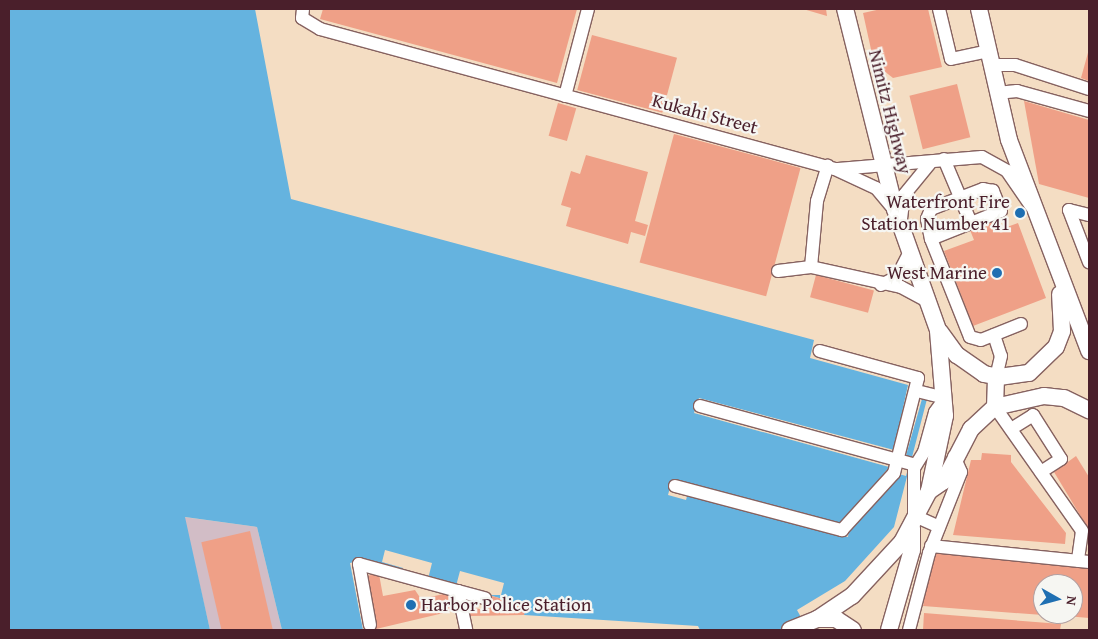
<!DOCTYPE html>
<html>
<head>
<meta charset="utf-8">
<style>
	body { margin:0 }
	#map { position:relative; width:1098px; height:639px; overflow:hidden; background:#f4ddc3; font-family:"Gentium Book Plus",serif }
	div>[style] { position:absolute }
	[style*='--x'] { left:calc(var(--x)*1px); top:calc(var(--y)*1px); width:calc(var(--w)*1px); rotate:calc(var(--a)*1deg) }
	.industrial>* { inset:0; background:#d2bdc6 }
	.water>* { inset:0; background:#65b3df }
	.pier>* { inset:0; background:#f4ddc3 }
	.building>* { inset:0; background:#efa087; transform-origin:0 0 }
	.roads { filter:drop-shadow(1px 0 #866260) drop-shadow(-1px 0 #866260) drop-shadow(0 1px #866260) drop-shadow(0 -1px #866260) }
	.minor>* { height:12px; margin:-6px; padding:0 6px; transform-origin:6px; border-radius:6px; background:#fff }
	.major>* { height:16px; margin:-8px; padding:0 8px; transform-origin:8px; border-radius:8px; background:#fff }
	.dots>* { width:14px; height:14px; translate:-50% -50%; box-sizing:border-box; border:2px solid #f6f6f2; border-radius:50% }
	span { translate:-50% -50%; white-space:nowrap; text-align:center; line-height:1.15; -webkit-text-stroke:4.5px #f6f6f2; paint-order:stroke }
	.street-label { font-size:19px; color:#4a1f2b }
	.poi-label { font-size:19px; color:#4a1f2b }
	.right { translate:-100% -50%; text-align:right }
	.left { translate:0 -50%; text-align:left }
	.frame { position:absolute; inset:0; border:10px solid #4a1f2b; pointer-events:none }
	.north { position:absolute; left:1033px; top:574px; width:50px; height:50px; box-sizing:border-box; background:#f6f6f2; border:1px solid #b1a0a2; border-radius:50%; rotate:97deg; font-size:14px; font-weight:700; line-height:20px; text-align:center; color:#4a1f2b }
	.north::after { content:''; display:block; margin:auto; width:18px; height:22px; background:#1f6fb2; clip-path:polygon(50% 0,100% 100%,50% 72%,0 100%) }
</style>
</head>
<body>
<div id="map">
	<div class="industrial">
		<div style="clip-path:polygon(184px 517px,257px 527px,282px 630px,210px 630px)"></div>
	</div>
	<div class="water">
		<div style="clip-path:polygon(9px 9px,255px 9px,291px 199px,814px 340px,810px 358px,908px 385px,906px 394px,927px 399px,894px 527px,845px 581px,797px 610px,808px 630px,700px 630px,698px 626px,524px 615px,526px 606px,489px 595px,501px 595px,504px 583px,460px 571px,456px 586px,428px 579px,432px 563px,385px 550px,382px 562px,403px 568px,402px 572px,362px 560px,350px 563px,363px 630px,282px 630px,257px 527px,185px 517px,210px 630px,9px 630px)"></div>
	</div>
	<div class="pier">
		<div style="clip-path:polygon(906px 394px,922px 399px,905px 459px,910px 461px,906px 476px,899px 474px,849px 530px,848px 537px,688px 493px,686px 500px,668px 495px,672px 480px,835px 525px,846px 521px,889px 467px,694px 413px,699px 398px,894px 450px)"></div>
	</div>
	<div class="building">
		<div style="clip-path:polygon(323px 9px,577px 9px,557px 83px,320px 19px)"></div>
		<div style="clip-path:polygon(803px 9px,826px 9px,827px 16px)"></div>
		<div style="clip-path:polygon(881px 9px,928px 9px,942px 67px,893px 78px,874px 63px,863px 13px)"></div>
		<div style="left:592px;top:35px;width:88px;height:57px;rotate:15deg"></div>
		<div style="clip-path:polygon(1089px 49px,1089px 81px,1081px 78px)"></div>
		<div style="left:957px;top:84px;width:55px;height:49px;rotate:76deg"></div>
		<div style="clip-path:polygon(1024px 101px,1089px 120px,1089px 198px,1039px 184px)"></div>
		<div style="left:558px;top:103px;width:19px;height:34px;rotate:16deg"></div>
		<div style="left:674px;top:134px;width:131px;height:133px;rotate:15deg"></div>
		<div style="clip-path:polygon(586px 155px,648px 172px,635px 221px,648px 225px,645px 236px,631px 232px,628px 244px,566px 226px,571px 208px,561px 205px,571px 171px,580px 174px)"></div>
		<div style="clip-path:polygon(992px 221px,996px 231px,1018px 223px,1046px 298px,973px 326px,944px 251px,974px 240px,970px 230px)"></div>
		<div style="left:816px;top:275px;width:60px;height:23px;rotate:15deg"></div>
		<div style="clip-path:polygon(982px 453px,1011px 455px,1011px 462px,1066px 533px,1065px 544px,953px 535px,971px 460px,981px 460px)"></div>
		<div style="clip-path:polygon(1076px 456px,1089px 477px,1089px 530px,1054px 472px)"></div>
		<div style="left:250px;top:531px;width:101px;height:50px;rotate:77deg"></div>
		<div style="clip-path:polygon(938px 552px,1089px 566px,1089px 618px,1055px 615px,1073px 614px,1073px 584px,1043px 584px,1043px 615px,923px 606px,933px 556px)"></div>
		<div style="clip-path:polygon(379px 574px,383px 596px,415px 590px,421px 599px,448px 593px,452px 611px,376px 629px,365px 576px)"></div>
		<div style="clip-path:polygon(492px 596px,526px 606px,524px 615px,470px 616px,468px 606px,487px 611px)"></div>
		<div style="clip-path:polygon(924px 613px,1061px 624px,1060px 630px,923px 630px)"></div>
	</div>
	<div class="roads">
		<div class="minor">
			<div style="--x:303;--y:9;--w:9;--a:96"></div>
			<div style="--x:302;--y:18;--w:21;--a:31"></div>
			<div style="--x:320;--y:29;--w:534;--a:15.21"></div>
			<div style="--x:835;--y:169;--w:45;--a:24.9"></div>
			<div style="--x:876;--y:188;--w:26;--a:50"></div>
			<div style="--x:939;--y:9;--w:51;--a:76.5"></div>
			<div style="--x:951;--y:59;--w:38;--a:-12"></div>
			<div style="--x:991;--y:65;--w:24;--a:0"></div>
			<div style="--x:1015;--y:65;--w:78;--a:18"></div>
			<div style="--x:997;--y:93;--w:20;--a:-6"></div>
			<div style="--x:1017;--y:91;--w:75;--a:15.5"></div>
			<div style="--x:565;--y:96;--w:90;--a:-75.2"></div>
			<div style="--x:944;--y:159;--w:69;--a:67.1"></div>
			<div style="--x:838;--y:169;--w:144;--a:-4.8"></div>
			<div style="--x:982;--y:157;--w:29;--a:29"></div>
			<div style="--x:1007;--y:171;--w:42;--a:55.6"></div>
			<div style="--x:1069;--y:210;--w:56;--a:69"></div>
			<div style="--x:1069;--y:210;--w:21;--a:14"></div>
			<div style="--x:901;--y:219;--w:24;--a:-83"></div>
			<div style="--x:904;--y:195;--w:43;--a:-50.7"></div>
			<div style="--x:931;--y:239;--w:75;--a:-21.8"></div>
			<div style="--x:1001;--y:211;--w:22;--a:-112"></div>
			<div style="--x:993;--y:191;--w:10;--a:-169"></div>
			<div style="--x:983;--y:189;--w:56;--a:159"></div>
			<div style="--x:931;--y:209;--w:11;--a:112"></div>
			<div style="--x:927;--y:219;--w:20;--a:79"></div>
			<div style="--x:931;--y:239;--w:105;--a:68.3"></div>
			<div style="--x:970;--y:337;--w:11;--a:15"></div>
			<div style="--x:981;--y:340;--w:43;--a:-21.8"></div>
			<div style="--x:811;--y:267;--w:66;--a:-84.8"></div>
			<div style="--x:817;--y:201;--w:37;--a:-73"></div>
			<div style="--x:778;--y:271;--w:33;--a:-7"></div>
			<div style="--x:811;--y:267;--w:92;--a:12.5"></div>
			<div style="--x:901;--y:287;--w:30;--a:28"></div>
			<div style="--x:881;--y:285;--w:18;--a:-27"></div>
			<div style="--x:897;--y:277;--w:27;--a:-63"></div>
			<div style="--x:994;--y:335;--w:22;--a:72"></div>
			<div style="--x:1001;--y:356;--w:22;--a:103"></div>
			<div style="--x:700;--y:406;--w:223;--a:15.3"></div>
			<div style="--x:995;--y:407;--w:151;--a:54.9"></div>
			<div style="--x:1082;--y:531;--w:30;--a:98"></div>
			<div style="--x:1011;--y:429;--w:26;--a:-32"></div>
			<div style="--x:1033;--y:415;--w:52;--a:57.5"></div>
			<div style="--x:1061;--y:459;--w:24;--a:147"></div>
			<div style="--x:675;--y:486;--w:173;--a:14.8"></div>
			<div style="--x:842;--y:530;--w:77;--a:-47.6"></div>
			<div style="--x:894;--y:473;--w:98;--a:-75.8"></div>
			<div style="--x:918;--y:378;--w:102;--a:-164.6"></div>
			<div style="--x:917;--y:517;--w:24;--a:24"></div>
			<div style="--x:914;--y:523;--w:55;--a:-90"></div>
			<div style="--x:914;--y:468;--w:19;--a:-58"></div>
			<div style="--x:924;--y:452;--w:41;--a:-74.6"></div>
			<div style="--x:935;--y:412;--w:17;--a:-54"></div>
			<div style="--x:945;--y:398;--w:30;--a:-166"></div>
			<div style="--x:931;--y:546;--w:159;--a:5.8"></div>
			<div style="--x:458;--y:591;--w:28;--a:15"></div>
			<div style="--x:370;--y:625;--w:62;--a:-100.2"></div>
			<div style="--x:359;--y:564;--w:103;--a:15.3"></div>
			<div style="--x:458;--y:591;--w:40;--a:78"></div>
			<div style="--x:909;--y:630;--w:80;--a:-75.4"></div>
			<div style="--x:929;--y:553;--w:87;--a:-68.4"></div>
			<div style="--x:961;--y:472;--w:17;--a:-114"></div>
		</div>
		<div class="major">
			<div style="--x:979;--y:9;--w:134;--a:77.1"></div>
			<div style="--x:1009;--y:140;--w:226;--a:69.2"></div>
			<div style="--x:940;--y:332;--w:29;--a:54"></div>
			<div style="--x:957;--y:355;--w:33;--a:35"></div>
			<div style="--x:984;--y:374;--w:15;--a:11"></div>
			<div style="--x:999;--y:377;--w:30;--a:-8"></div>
			<div style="--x:1029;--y:373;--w:37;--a:-44"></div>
			<div style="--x:1056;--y:347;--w:17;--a:-69"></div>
			<div style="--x:1062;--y:331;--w:37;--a:-93"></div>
			<div style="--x:995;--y:407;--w:30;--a:-88"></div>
			<div style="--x:929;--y:491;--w:18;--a:-34"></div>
			<div style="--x:944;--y:481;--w:59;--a:-62.6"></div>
			<div style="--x:971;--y:429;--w:33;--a:-43"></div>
			<div style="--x:995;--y:407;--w:50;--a:-12.7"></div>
			<div style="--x:1044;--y:396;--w:20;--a:6"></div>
			<div style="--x:1064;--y:398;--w:28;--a:26"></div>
			<div style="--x:817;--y:619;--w:19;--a:0"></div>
			<div style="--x:836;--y:619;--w:20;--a:33"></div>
			<div style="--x:790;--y:630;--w:31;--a:-22"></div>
			<div style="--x:819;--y:618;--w:40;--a:-34"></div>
			<div style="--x:852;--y:596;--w:74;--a:-47.2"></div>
			<div style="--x:902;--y:542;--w:58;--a:-62.1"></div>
			<div style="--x:929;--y:491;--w:77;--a:-78"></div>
			<div style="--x:945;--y:416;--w:86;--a:-94.7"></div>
			<div style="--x:938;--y:330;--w:128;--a:-109.6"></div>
			<div style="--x:895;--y:209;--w:206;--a:-104"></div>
			<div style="--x:889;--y:630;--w:83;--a:-74"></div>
			<div style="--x:912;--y:550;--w:22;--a:-90"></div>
		</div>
	</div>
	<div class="dots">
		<div style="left:1020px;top:213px;background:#1f6fb2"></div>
		<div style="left:997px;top:273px;background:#1f6fb2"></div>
		<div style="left:411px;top:605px;background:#1f6fb2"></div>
	</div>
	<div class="street-label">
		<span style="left:890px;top:112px;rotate:76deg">Nimitz Highway</span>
		<span style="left:705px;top:114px;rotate:15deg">Kukahi Street</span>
	</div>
	<div class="poi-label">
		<span class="right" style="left:1010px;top:213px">Waterfront Fire<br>Station Number 41</span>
		<span class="right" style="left:987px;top:273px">West Marine</span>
		<span class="left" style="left:421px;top:605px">Harbor Police Station</span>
	</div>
	<div class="frame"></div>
	<div class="north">N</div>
</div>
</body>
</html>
